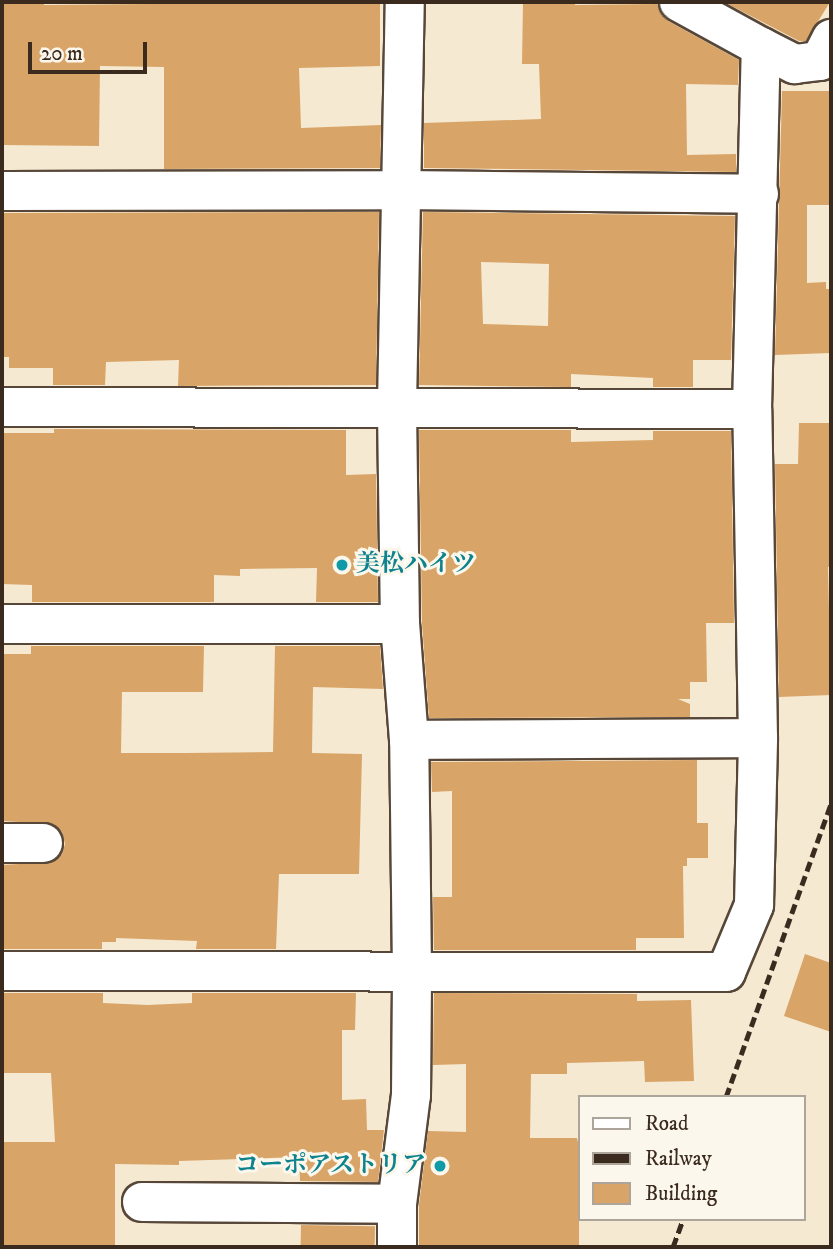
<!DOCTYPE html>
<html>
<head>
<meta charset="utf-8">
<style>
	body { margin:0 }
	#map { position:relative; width:833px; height:1249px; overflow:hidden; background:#f5e9d2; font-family:"IM FELL DW Pica","Noto Serif JP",serif }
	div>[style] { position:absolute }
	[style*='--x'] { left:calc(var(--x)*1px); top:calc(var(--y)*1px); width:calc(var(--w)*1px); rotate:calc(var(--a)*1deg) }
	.building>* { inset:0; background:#d9a467; transform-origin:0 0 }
	.roads { filter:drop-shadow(2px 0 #574739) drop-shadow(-2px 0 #574739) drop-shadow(0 2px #574739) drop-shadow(0 -2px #574739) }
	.street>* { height:38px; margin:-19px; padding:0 19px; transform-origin:19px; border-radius:19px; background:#fff }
	.rail>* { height:5px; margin-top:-2.5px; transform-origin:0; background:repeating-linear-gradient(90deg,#3b2a1e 0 10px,transparent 0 15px) }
	.dots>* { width:19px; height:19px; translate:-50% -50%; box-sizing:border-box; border:4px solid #fbf7ec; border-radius:50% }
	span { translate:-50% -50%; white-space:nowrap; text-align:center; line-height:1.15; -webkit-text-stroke:6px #fbf7ec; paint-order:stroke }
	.culture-label { font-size:24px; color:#0d838f; font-weight:700 }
	.left { translate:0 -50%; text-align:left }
	.right { translate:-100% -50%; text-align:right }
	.frame { position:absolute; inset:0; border:4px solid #3b2a1e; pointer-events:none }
	.legend { position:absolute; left:578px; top:1095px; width:228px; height:126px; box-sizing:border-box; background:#fbf7ec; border:2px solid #aea59a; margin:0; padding:9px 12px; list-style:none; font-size:21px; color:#3b2a1e }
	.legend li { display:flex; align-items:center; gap:14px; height:35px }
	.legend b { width:35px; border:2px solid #aea59a }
	.scale { position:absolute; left:28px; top:42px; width:119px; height:32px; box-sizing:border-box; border:4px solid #3b2a1e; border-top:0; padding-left:9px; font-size:21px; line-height:24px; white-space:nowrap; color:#3b2a1e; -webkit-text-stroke:5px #fbf7ec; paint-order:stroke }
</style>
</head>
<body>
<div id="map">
	<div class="building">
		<div style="clip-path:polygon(2px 2px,44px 2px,44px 5px,380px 2px,380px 66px,299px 68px,301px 128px,381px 125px,380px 168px,164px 169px,164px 67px,100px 66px,99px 146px,2px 145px)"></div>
		<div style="clip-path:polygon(523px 2px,575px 2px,575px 5px,657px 4px,661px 14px,668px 21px,739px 60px,738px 85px,686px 84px,687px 155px,736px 154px,736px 172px,424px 168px,424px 123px,541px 119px,539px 64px,522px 64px)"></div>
		<div style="clip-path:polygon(724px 2px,830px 2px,806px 41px,799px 41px)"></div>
		<div style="clip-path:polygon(782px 91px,830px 91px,830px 205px,807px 205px,807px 283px,826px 282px,826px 289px,831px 289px,831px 353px,775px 355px)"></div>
		<div style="clip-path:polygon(379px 212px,376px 385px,178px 386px,179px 360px,106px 362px,105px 385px,53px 385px,53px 368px,9px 368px,9px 357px,2px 357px,2px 213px)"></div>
		<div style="clip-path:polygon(evenodd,423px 212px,735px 216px,731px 360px,693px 360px,693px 387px,653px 387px,653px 378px,571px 374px,571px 387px,419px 385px,423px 212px,481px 262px,549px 264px,548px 326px,483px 324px,481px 262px)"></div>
		<div style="clip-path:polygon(799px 423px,831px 423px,831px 567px,828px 567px,831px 695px,779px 697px,775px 464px,798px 464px)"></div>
		<div style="clip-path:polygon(54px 429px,346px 430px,346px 475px,376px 474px,378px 602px,316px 602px,317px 568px,240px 569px,240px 576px,214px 575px,214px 602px,32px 602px,32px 585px,2px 584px,2px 433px,54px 433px)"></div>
		<div style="clip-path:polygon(419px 430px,571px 430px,571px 442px,653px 440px,653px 431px,731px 431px,734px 623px,706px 623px,707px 682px,690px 682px,690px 699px,678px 699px,690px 704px,690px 717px,429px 718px,422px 623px)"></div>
		<div style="clip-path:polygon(31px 646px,204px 646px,203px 692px,122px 692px,121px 753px,185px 753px,273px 752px,275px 646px,380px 646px,383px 689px,313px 687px,312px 753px,362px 754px,359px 874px,279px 874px,276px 949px,196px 949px,197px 941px,116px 938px,116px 942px,102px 942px,102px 949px,2px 949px,2px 865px,53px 862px,62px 854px,65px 844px,62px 832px,53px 824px,2px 821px,2px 654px,31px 654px)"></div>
		<div style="clip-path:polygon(697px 760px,697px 823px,708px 823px,708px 858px,687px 858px,687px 866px,683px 866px,684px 938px,636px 938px,636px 950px,434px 950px,433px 897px,452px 897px,452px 791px,432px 792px,431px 762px)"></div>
		<div style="clip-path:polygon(805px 954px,831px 963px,831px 1032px,784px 1016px)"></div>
		<div style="clip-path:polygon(2px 993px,103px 993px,103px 1003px,148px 1005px,192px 1003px,192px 993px,356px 993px,355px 1030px,342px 1030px,342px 1100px,366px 1099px,367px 1130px,384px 1130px,378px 1182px,300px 1181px,299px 1157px,179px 1161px,179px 1165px,115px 1164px,115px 1247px,2px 1247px,2px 1142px,55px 1142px,51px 1073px,2px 1073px)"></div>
		<div style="clip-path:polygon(434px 993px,637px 994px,637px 1001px,691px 1000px,694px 1081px,645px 1082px,644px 1061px,567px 1063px,567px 1074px,531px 1074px,530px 1138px,577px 1138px,579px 1147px,579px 1247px,419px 1247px,419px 1205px,428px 1131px,466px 1132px,466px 1064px,433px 1065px)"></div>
		<div style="left:301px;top:1225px;width:74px;height:22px;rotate:1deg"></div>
	</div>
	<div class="roads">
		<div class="street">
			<div style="--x:679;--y:2;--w:94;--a:28.8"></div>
			<div style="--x:2;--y:191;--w:399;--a:-0.1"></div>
			<div style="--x:401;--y:190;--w:358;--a:0.6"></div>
			<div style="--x:2;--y:407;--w:750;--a:0.15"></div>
			<div style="--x:2;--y:624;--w:398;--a:0"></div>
			<div style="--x:409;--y:740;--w:349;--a:-0.3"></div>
			<div style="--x:2;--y:843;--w:41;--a:0"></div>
			<div style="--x:2;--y:971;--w:724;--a:0.08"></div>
			<div style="--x:726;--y:972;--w:73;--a:-67.3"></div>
			<div style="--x:754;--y:905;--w:167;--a:-88.6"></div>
			<div style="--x:758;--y:738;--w:329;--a:-91"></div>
			<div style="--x:752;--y:409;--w:362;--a:-88.6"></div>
			<div style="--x:761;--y:47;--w:38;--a:27"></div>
			<div style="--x:795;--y:64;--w:25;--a:-7"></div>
			<div style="--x:820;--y:61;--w:25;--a:-63"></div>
			<div style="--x:142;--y:1202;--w:255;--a:0.4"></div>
			<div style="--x:397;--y:1247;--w:43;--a:-90"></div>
			<div style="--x:397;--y:1204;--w:110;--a:-82.7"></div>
			<div style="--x:411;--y:1095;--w:124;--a:-89.5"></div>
			<div style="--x:412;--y:971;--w:231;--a:-90.7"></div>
			<div style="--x:409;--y:740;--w:116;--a:-94.4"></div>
			<div style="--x:400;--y:624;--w:218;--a:-90.8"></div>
			<div style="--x:397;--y:406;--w:404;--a:-88.9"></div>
		</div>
	</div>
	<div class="rail">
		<div style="--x:726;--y:1097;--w:312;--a:-70.3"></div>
		<div style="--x:673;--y:1247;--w:30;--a:-70"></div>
	</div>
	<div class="dots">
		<div style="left:342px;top:565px;background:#0f9aa8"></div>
		<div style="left:440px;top:1166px;background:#0f9aa8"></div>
	</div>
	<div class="culture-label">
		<span class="left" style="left:356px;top:565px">美松ハイツ</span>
		<span class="right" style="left:426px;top:1166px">コーポアストリア</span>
	</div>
	<div class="frame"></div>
	<ul class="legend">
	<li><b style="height:9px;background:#fff"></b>Road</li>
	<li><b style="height:9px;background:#3b2a1e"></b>Railway</li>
	<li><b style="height:19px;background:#d9a467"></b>Building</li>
	</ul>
	<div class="scale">20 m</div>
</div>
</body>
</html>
